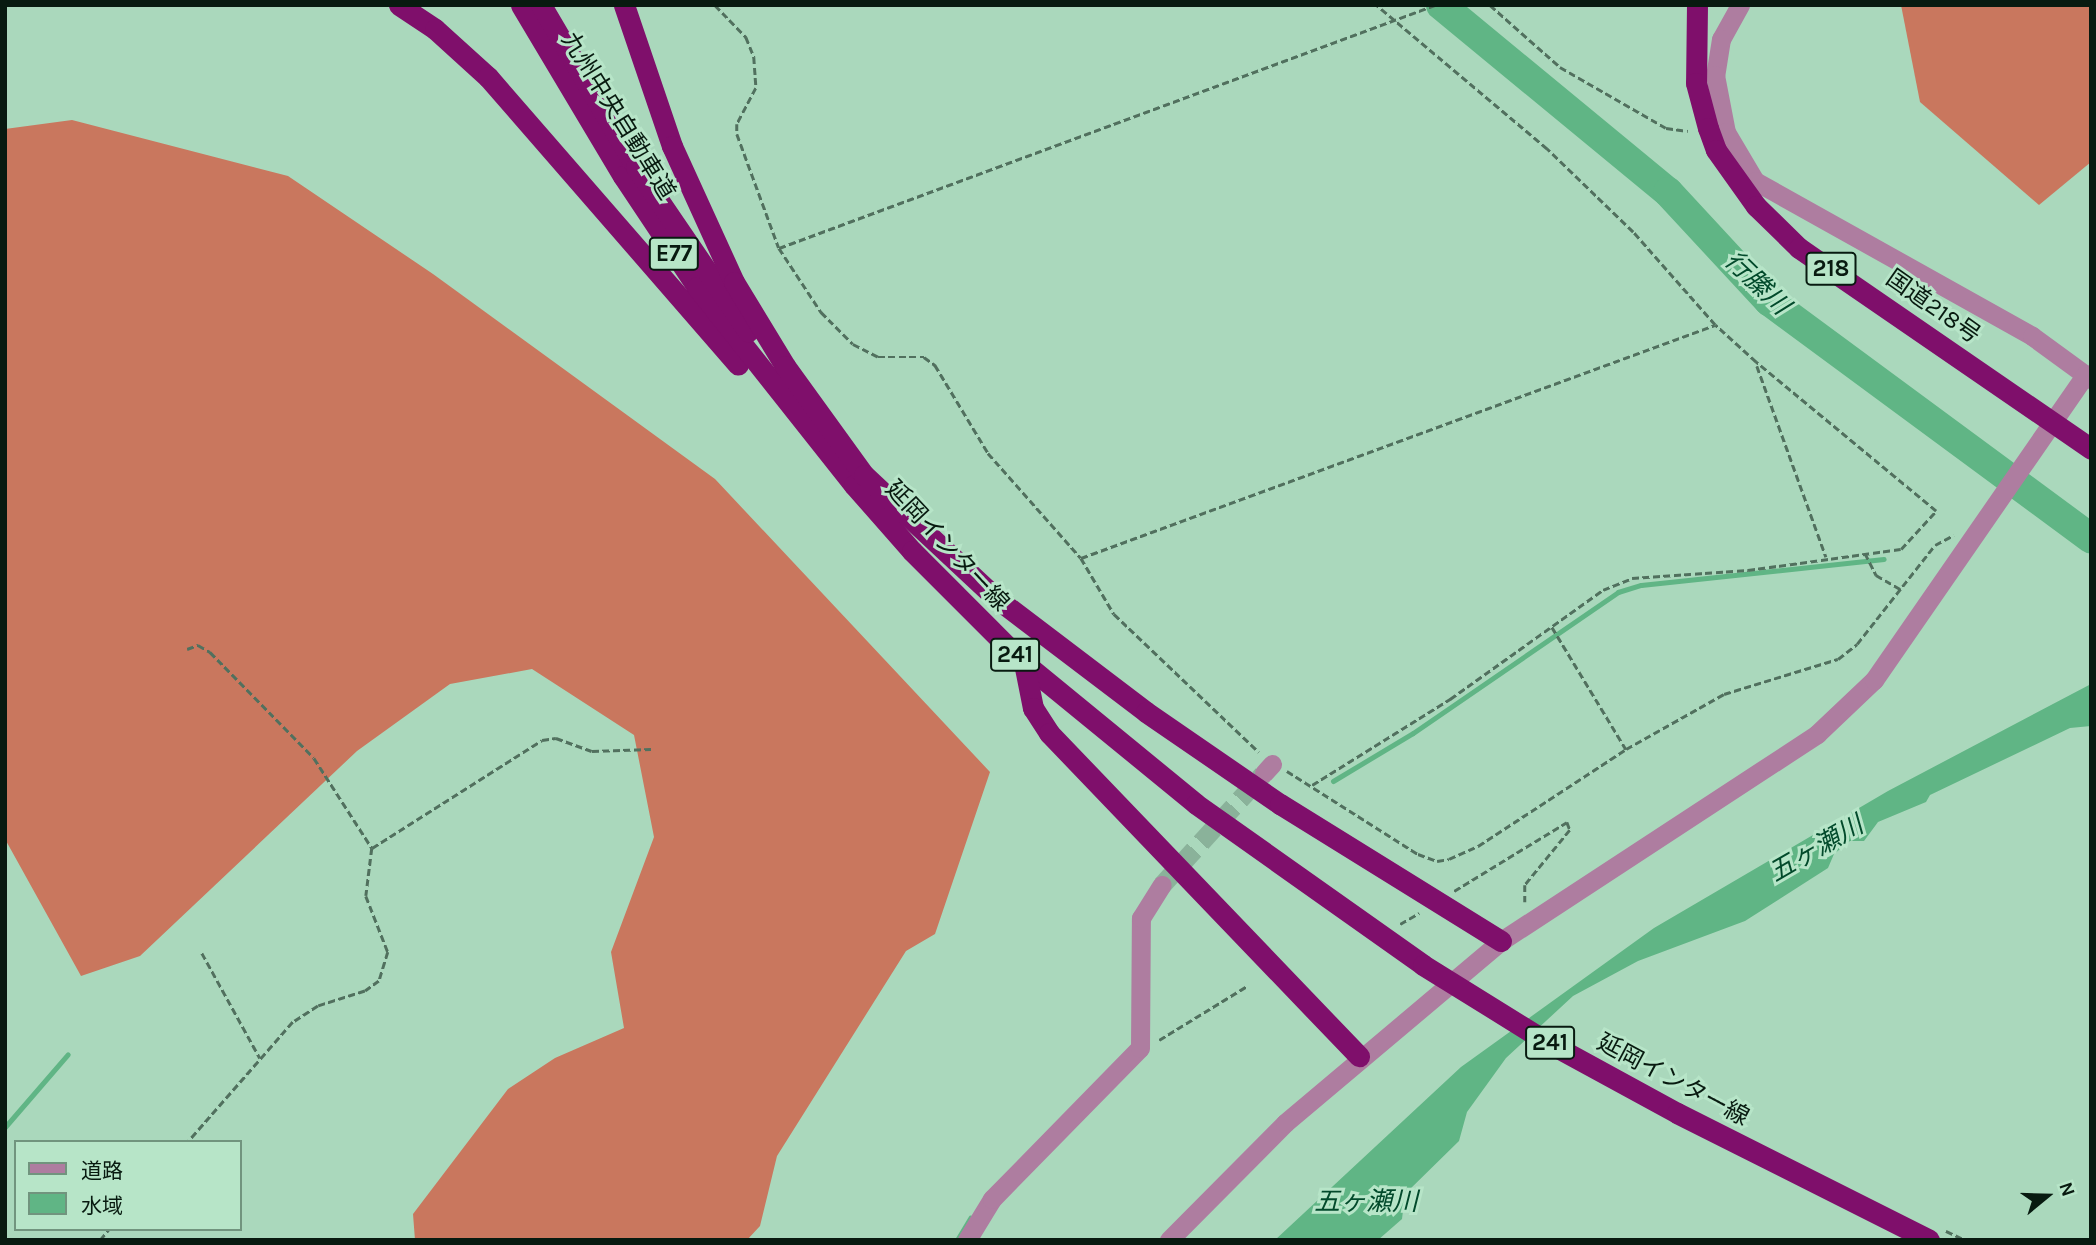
<!DOCTYPE html>
<html>
<head>
<meta charset="utf-8">
<style>
	body { margin:0 }
	#map { position:relative; width:2096px; height:1245px; overflow:hidden; background:#aad8bc; font-family:Karla,"Noto Sans JP",sans-serif }
	div>[style] { position:absolute }
	[style*='--x'] { left:calc(var(--x)*1px); top:calc(var(--y)*1px); width:calc(var(--w)*1px); rotate:calc(var(--a)*1deg) }
	.forest>* { inset:0; background:#c9775e }
	.water>* { inset:0; background:#60b585 }
	.stream>* { height:5px; margin:-2.5px; padding:0 2.5px; transform-origin:2.5px; border-radius:2.5px; background:#60b585 }
	.river>* { height:30px; margin:-15px; padding:0 15px; transform-origin:15px; border-radius:15px; background:#60b585 }
	.minor-tunnel>* { height:19px; margin-top:-9.5px; transform-origin:0; background:repeating-linear-gradient(90deg,#8ab29a 0 19px,transparent 0 29px) }
	.path>* { height:2.5px; margin-top:-1.25px; transform-origin:0; background:repeating-linear-gradient(90deg,#51705e 0 7px,transparent 0 10.5px) }
	.minor>* { height:19px; margin:-9.5px; padding:0 9.5px; transform-origin:9.5px; border-radius:9.5px; background:#ae7da0 }
	.highway>* { height:21px; margin:-10.5px; padding:0 10.5px; transform-origin:10.5px; border-radius:10.5px; background:#7f0f6b }
	.path-bridge>* { height:2.5px; margin-top:-1.25px; transform-origin:0; background:repeating-linear-gradient(90deg,#51705e 0 7px,transparent 0 10.5px) }
	.highway-bridge>* { height:21px; margin:-10.5px; padding:0 10.5px; transform-origin:10.5px; border-radius:10.5px; background:#7f0f6b }
	span { translate:-50% -50%; white-space:nowrap; text-align:center; line-height:1.15; -webkit-text-stroke:6px #b7e5c8; paint-order:stroke }
	.shield-label span { padding:2px 5px; background:#b7e5c8; border:2px solid; border-radius:5px; -webkit-text-stroke-width:0 }
	.shield-label { font-size:23px; color:#081a10; font-weight:700 }
	.street-label { font-size:24px; color:#081a10 }
	.water-label { font-size:26px; color:#024a2b; font-style:italic }
	.frame { position:absolute; inset:0; border:7px solid #081a10; pointer-events:none }
	.legend { position:absolute; left:14px; top:1140px; width:228px; height:91px; box-sizing:border-box; background:#b7e5c8; border:2px solid #71947e; margin:0; padding:9px 12px; list-style:none; font-size:21px; color:#081a10 }
	.legend li { display:flex; align-items:center; gap:14px; height:35px }
	.legend b { width:35px; border:2px solid #71947e }
	.north { position:absolute; left:2012px; top:1161px; width:70px; height:70px; -webkit-text-stroke:5px #b7e5c8; paint-order:stroke; rotate:71deg; font-size:19px; font-weight:700; line-height:28px; text-align:center; color:#081a10 }
	.north::after { content:''; display:block; margin:auto; width:24px; height:32px; background:#081a10; clip-path:polygon(50% 0,100% 100%,50% 72%,0 100%) }
</style>
</head>
<body>
<div id="map">
	<div class="forest">
		<div style="clip-path:polygon(1901px 5px,2091px 5px,2091px 162px,2039px 205px,1920px 102px)"></div>
		<div style="clip-path:polygon(72px 120px,288px 176px,433px 274px,715px 479px,990px 772px,935px 934px,906px 951px,777px 1156px,760px 1226px,747px 1240px,415px 1240px,413px 1214px,508px 1089px,555px 1058px,624px 1028px,611px 952px,654px 837px,634px 735px,532px 669px,450px 684px,357px 751px,140px 956px,81px 976px,5px 839px,5px 129px)"></div>
	</div>
	<div class="water">
		<div style="clip-path:polygon(2091px 684px,2091px 726px,2070px 728px,1930px 795px,1926px 802px,1878px 822px,1864px 841px,1850px 841px,1834px 854px,1828px 868px,1745px 921px,1638px 961px,1573px 996px,1506px 1058px,1467px 1112px,1459px 1141px,1405px 1194px,1402px 1219px,1378px 1240px,1275px 1240px,1461px 1067px,1654px 928px,1888px 791px)"></div>
	</div>
	<div class="stream">
		<div style="--x:1333;--y:781;--w:93;--a:-31"></div>
		<div style="--x:1413;--y:733;--w:249;--a:-34.5"></div>
		<div style="--x:1618;--y:592;--w:24;--a:-17"></div>
		<div style="--x:1641;--y:585;--w:244;--a:-6.1"></div>
		<div style="--x:5;--y:1127;--w:96;--a:-49.2"></div>
		<div style="--x:957;--y:1240;--w:26;--a:-59"></div>
	</div>
	<div class="river">
		<div style="--x:1441;--y:5;--w:294;--a:39.5"></div>
		<div style="--x:1668;--y:192;--w:149;--a:47.2"></div>
		<div style="--x:1769;--y:301;--w:400;--a:36.4"></div>
	</div>
	<div class="minor-tunnel">
		<div style="--x:1162;--y:885;--w:150;--a:-47.7"></div>
	</div>
	<div class="path">
		<div style="--x:715;--y:5;--w:45;--a:45.9"></div>
		<div style="--x:746;--y:37;--w:22;--a:68"></div>
		<div style="--x:754;--y:57;--w:31;--a:86"></div>
		<div style="--x:756;--y:88;--w:41;--a:117.8"></div>
		<div style="--x:737;--y:124;--w:10;--a:90"></div>
		<div style="--x:737;--y:134;--w:121;--a:69.8"></div>
		<div style="--x:779;--y:248;--w:77;--a:56.7"></div>
		<div style="--x:821;--y:312;--w:45;--a:45"></div>
		<div style="--x:853;--y:344;--w:28;--a:27"></div>
		<div style="--x:878;--y:357;--w:46;--a:0"></div>
		<div style="--x:924;--y:357;--w:14;--a:36"></div>
		<div style="--x:935;--y:365;--w:103;--a:58.9"></div>
		<div style="--x:988;--y:453;--w:140;--a:48.5"></div>
		<div style="--x:1081;--y:558;--w:65;--a:59.5"></div>
		<div style="--x:1114;--y:614;--w:200;--a:43.6"></div>
		<div style="--x:1490;--y:5;--w:94;--a:41.5"></div>
		<div style="--x:1560;--y:67;--w:122;--a:29.9"></div>
		<div style="--x:1666;--y:128;--w:22;--a:8"></div>
		<div style="--x:779;--y:248;--w:700;--a:-20.33"></div>
		<div style="--x:1757;--y:366;--w:203;--a:70.1"></div>
		<div style="--x:1865;--y:553;--w:25;--a:63"></div>
		<div style="--x:1876;--y:575;--w:28;--a:30"></div>
		<div style="--x:1081;--y:558;--w:675;--a:-20.18"></div>
		<div style="--x:1552;--y:627;--w:143;--a:58.8"></div>
		<div style="--x:187;--y:649;--w:12;--a:-20"></div>
		<div style="--x:198;--y:645;--w:14;--a:30"></div>
		<div style="--x:210;--y:652;--w:148;--a:45.5"></div>
		<div style="--x:314;--y:758;--w:107;--a:57.2"></div>
		<div style="--x:372;--y:848;--w:48;--a:97.1"></div>
		<div style="--x:366;--y:896;--w:60;--a:68.6"></div>
		<div style="--x:388;--y:952;--w:30;--a:107"></div>
		<div style="--x:379;--y:981;--w:17;--a:144"></div>
		<div style="--x:365;--y:991;--w:49;--a:162.3"></div>
		<div style="--x:318;--y:1006;--w:30;--a:147"></div>
		<div style="--x:293;--y:1022;--w:159;--a:131.2"></div>
		<div style="--x:1287;--y:771;--w:155;--a:32.4"></div>
		<div style="--x:1418;--y:854;--w:20;--a:20"></div>
		<div style="--x:1437;--y:861;--w:12;--a:-9"></div>
		<div style="--x:1449;--y:859;--w:32;--a:-24"></div>
		<div style="--x:1478;--y:846;--w:177;--a:-33.2"></div>
		<div style="--x:1626;--y:749;--w:112;--a:-29.3"></div>
		<div style="--x:1724;--y:694;--w:119;--a:-17.1"></div>
		<div style="--x:1838;--y:659;--w:24;--a:-38"></div>
		<div style="--x:1857;--y:644;--w:126;--a:-51.8"></div>
		<div style="--x:1935;--y:545;--w:21;--a:-28"></div>
		<div style="--x:1312;--y:785;--w:163;--a:-31.9"></div>
		<div style="--x:1450;--y:699;--w:188;--a:-35.5"></div>
		<div style="--x:1603;--y:590;--w:31;--a:-22"></div>
		<div style="--x:1632;--y:578;--w:116;--a:-3.9"></div>
		<div style="--x:1748;--y:570;--w:154;--a:-7.8"></div>
		<div style="--x:1901;--y:549;--w:52;--a:-47.4"></div>
		<div style="--x:1936;--y:511;--w:234;--a:-140.4"></div>
		<div style="--x:1756;--y:362;--w:55;--a:-137.9"></div>
		<div style="--x:1715;--y:325;--w:124;--a:-131.4"></div>
		<div style="--x:1633;--y:232;--w:120;--a:-136"></div>
		<div style="--x:1547;--y:149;--w:224;--a:-139.9"></div>
		<div style="--x:372;--y:848;--w:201;--a:-32.4"></div>
		<div style="--x:542;--y:740;--w:14;--a:-8"></div>
		<div style="--x:556;--y:738;--w:38;--a:20"></div>
		<div style="--x:592;--y:751;--w:59;--a:-1.9"></div>
		<div style="--x:1454;--y:891;--w:132;--a:-31.4"></div>
		<div style="--x:1567;--y:822;--w:9;--a:69"></div>
		<div style="--x:1570;--y:830;--w:71;--a:129.3"></div>
		<div style="--x:1525;--y:885;--w:17;--a:90"></div>
		<div style="--x:1400;--y:924;--w:22;--a:-30"></div>
		<div style="--x:202;--y:953;--w:120;--a:61.1"></div>
		<div style="--x:1159;--y:1040;--w:103;--a:-31.5"></div>
		<div style="--x:100;--y:1240;--w:14;--a:-51"></div>
	</div>
	<div class="minor">
		<div style="--x:1740;--y:5;--w:39;--a:119"></div>
		<div style="--x:1721;--y:39;--w:36;--a:99"></div>
		<div style="--x:1715;--y:75;--w:58;--a:79.1"></div>
		<div style="--x:1726;--y:132;--w:57;--a:59.4"></div>
		<div style="--x:1755;--y:181;--w:317;--a:29.2"></div>
		<div style="--x:2032;--y:336;--w:73;--a:36.1"></div>
		<div style="--x:1264;--y:773;--w:12;--a:-48"></div>
		<div style="--x:967;--y:1240;--w:48;--a:-58.6"></div>
		<div style="--x:992;--y:1199;--w:211;--a:-45.6"></div>
		<div style="--x:1140;--y:1048;--w:130;--a:-89.6"></div>
		<div style="--x:1141;--y:918;--w:39;--a:-58"></div>
		<div style="--x:1169;--y:1240;--w:165;--a:-45.2"></div>
		<div style="--x:1285;--y:1123;--w:282;--a:-40.1"></div>
		<div style="--x:1501;--y:941;--w:378;--a:-33.2"></div>
		<div style="--x:1817;--y:734;--w:79;--a:-43.5"></div>
		<div style="--x:1874;--y:680;--w:372;--a:-55.3"></div>
	</div>
	<div class="highway">
		<div style="--x:399;--y:5;--w:43;--a:33.7"></div>
		<div style="--x:435;--y:29;--w:72;--a:42.2"></div>
		<div style="--x:488;--y:77;--w:381;--a:49"></div>
		<div style="--x:521;--y:5;--w:199;--a:59.2"></div>
		<div style="--x:623;--y:176;--w:133;--a:56.3"></div>
		<div style="--x:697;--y:287;--w:253;--a:51.6"></div>
		<div style="--x:854;--y:485;--w:88;--a:48.7"></div>
		<div style="--x:912;--y:551;--w:158;--a:45"></div>
		<div style="--x:1024;--y:663;--w:222;--a:39.3"></div>
		<div style="--x:541;--y:5;--w:188;--a:59.6"></div>
		<div style="--x:636;--y:167;--w:199;--a:55.7"></div>
		<div style="--x:624;--y:5;--w:149;--a:71.2"></div>
		<div style="--x:672;--y:146;--w:149;--a:65.5"></div>
		<div style="--x:734;--y:282;--w:98;--a:58.7"></div>
		<div style="--x:785;--y:366;--w:135;--a:54.1"></div>
		<div style="--x:864;--y:475;--w:180;--a:43"></div>
		<div style="--x:996;--y:598;--w:188;--a:37.2"></div>
		<div style="--x:1146;--y:712;--w:163;--a:34.5"></div>
		<div style="--x:1280;--y:804;--w:260;--a:31.8"></div>
		<div style="--x:1697;--y:5;--w:78;--a:90.7"></div>
		<div style="--x:1696;--y:83;--w:47;--a:75.1"></div>
		<div style="--x:1708;--y:128;--w:23;--a:70"></div>
		<div style="--x:1716;--y:150;--w:69;--a:54.5"></div>
		<div style="--x:1756;--y:206;--w:60;--a:44.3"></div>
		<div style="--x:1799;--y:248;--w:354;--a:34.5"></div>
		<div style="--x:1024;--y:663;--w:46;--a:78.7"></div>
		<div style="--x:1033;--y:708;--w:30;--a:57"></div>
		<div style="--x:1049;--y:733;--w:448;--a:46.2"></div>
	</div>
	<div class="path-bridge">
		<div style="--x:1946;--y:1231;--w:21;--a:25"></div>
	</div>
	<div class="highway-bridge">
		<div style="--x:1196;--y:804;--w:278;--a:35.3"></div>
		<div style="--x:1423;--y:965;--w:146;--a:31.8"></div>
		<div style="--x:1547;--y:1042;--w:148;--a:28.6"></div>
		<div style="--x:1677;--y:1113;--w:282;--a:26.7"></div>
	</div>
	<div class="shield-label">
		<span style="left:674px;top:254px">E77</span>
		<span style="left:1831px;top:269px">218</span>
		<span style="left:1015px;top:655px">241</span>
		<span style="left:1550px;top:1043px">241</span>
	</div>
	<div class="street-label">
		<span style="left:618px;top:116px;rotate:58deg">九州中央自動車道</span>
		<span style="left:1933px;top:307px;rotate:35deg">国道218号</span>
		<span style="left:947px;top:546px;rotate:47deg">延岡インター線</span>
		<span style="left:1673px;top:1080px;rotate:28deg">延岡インター線</span>
	</div>
	<div class="water-label">
		<span style="left:1757px;top:283px;rotate:44deg">行縢川</span>
		<span style="left:1816px;top:849px;rotate:-30deg">五ヶ瀬川</span>
		<span style="left:1366px;top:1202px">五ヶ瀬川</span>
	</div>
	<div class="frame"></div>
	<ul class="legend">
	<li><b style="height:9px;background:#ae7da0"></b>道路</li>
	<li><b style="height:19px;background:#60b585"></b>水域</li>
	</ul>
	<div class="north">N</div>
</div>
</body>
</html>
